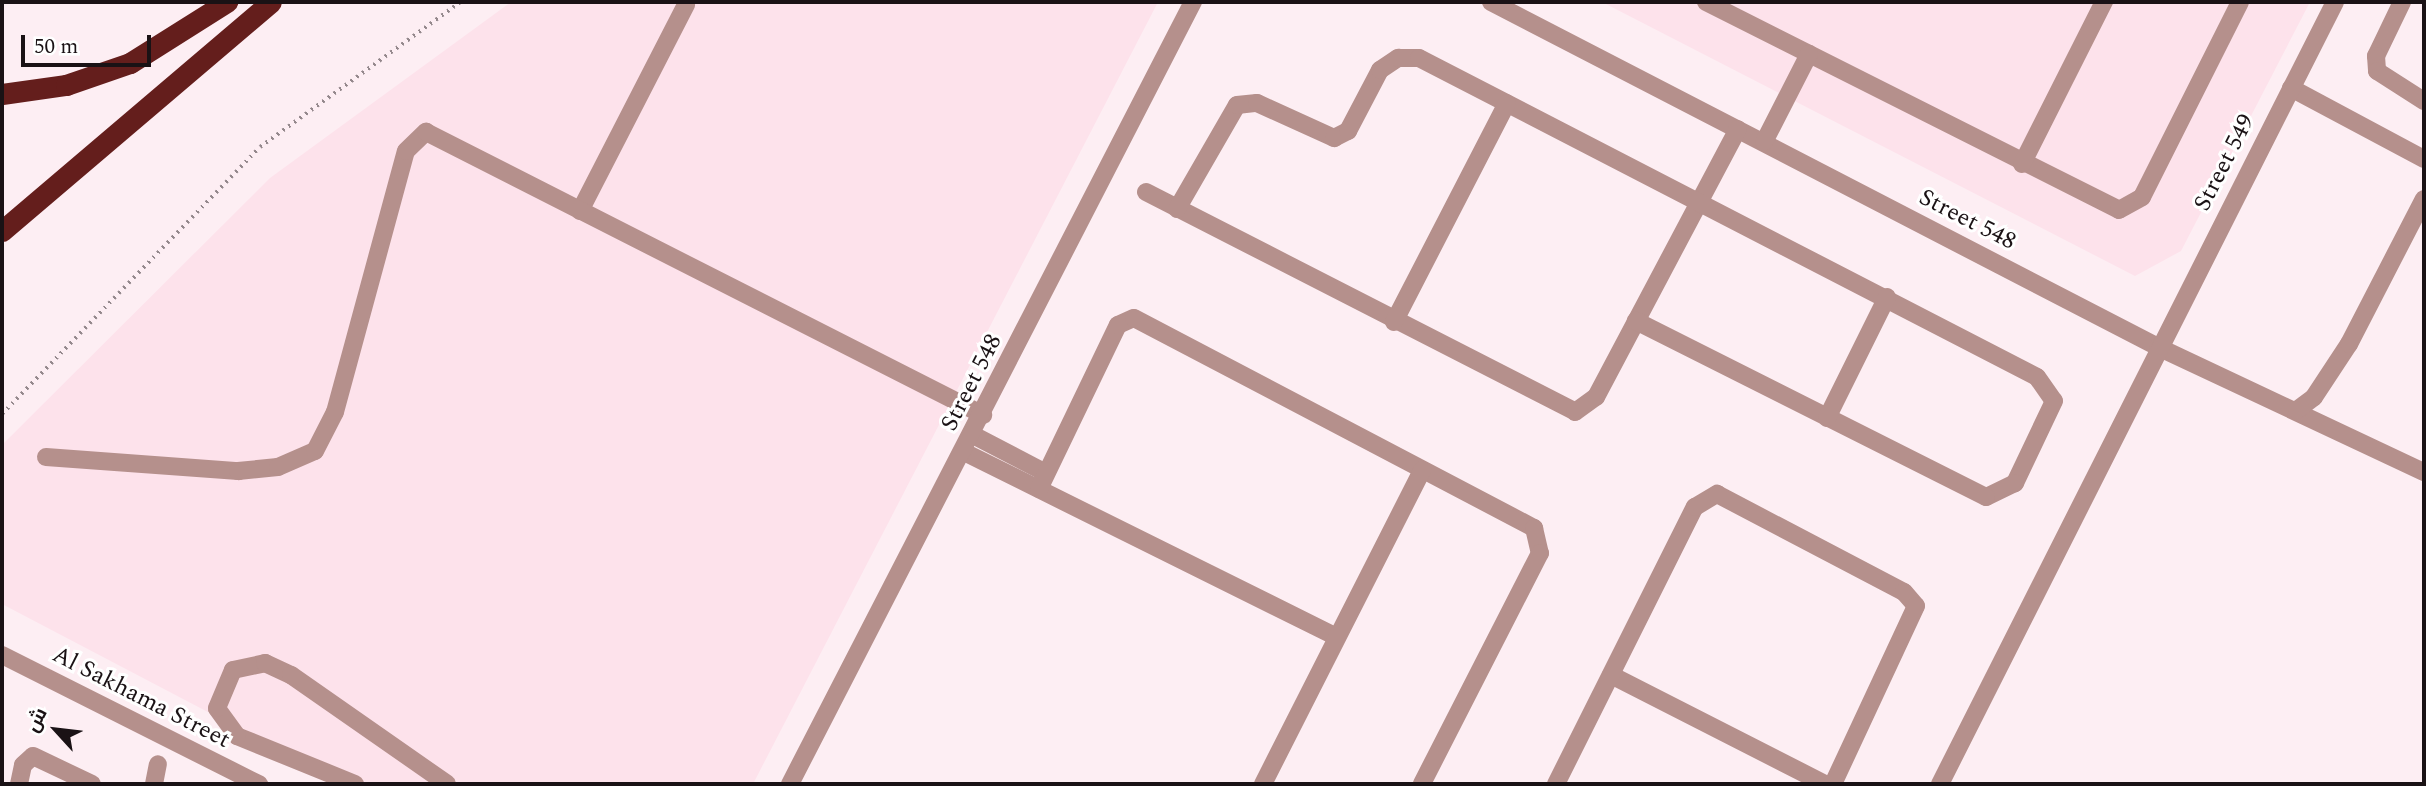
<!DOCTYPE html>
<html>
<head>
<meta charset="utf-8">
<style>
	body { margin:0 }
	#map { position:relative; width:2426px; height:786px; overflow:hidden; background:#fdeef3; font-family:Spectral,Cairo,serif }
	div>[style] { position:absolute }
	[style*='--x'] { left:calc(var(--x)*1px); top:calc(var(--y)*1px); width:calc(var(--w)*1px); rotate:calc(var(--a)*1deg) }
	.built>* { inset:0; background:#fde2eb }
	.path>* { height:3.5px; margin-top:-1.75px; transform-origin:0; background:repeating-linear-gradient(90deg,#94888c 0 2px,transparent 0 7px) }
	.minor>* { height:18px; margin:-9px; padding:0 9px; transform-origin:9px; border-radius:9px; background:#b5908c }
	.highway>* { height:21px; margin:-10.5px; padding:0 10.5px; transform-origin:10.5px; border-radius:10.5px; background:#641e1c }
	span { translate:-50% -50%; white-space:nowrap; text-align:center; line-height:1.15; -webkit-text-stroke:6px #fff; paint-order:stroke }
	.street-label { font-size:24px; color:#1a1215 }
	.frame { position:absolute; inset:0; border:4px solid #1a1215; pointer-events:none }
	.north { position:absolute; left:21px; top:695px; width:70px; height:70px; -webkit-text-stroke:5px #fff; paint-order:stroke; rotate:297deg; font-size:19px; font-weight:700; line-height:28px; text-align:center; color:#1a1215 }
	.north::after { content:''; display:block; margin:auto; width:24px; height:32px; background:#1a1215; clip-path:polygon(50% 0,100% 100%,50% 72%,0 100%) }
	.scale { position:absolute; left:21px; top:35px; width:130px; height:32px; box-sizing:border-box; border:4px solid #1a1215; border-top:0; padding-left:9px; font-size:21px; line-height:24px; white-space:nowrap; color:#1a1215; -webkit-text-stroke:5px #fff; paint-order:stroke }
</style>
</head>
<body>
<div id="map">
	<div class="built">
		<div style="clip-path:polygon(511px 2px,1158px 2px,753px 784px,345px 784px,2px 604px,2px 445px,270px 178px)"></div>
		<div style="clip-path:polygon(1602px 2px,2310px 2px,2181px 251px,2135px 276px)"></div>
	</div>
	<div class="path">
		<div style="--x:2;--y:414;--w:371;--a:-46"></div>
		<div style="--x:260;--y:147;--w:247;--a:-35.9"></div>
	</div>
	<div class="minor">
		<div style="--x:1491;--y:2;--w:751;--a:27.35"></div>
		<div style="--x:2158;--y:347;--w:294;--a:25.2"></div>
		<div style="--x:1706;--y:2;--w:462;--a:26.7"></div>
		<div style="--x:2119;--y:210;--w:26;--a:-29"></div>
		<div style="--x:2142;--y:197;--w:218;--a:-63.3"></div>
		<div style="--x:2402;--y:2;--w:60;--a:115.7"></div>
		<div style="--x:2376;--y:56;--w:15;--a:86"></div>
		<div style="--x:2377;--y:71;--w:56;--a:32.6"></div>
		<div style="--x:2291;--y:88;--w:151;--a:28.1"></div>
		<div style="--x:1764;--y:142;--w:99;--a:-62.9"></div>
		<div style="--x:2022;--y:164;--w:182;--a:-63.2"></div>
		<div style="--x:1146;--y:192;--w:482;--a:27.1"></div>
		<div style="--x:1575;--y:412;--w:26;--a:-36"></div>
		<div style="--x:1596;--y:397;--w:303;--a:-62.1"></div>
		<div style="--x:1177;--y:209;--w:120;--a:-60"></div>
		<div style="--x:1237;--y:105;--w:20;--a:-6"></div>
		<div style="--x:1257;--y:103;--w:85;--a:24.4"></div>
		<div style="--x:1334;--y:138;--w:16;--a:-27"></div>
		<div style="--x:1348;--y:131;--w:69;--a:-62.3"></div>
		<div style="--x:1380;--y:70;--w:22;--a:-34"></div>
		<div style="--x:1398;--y:58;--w:21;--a:0"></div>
		<div style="--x:1419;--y:58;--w:695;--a:27.3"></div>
		<div style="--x:2037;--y:377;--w:29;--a:55"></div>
		<div style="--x:2054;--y:401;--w:91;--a:115.4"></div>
		<div style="--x:2015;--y:483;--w:32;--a:154"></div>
		<div style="--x:1986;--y:497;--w:392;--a:-153.3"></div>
		<div style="--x:580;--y:211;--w:232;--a:-62.8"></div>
		<div style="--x:1394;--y:322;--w:246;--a:-62.7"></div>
		<div style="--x:2297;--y:410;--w:21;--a:-37"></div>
		<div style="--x:2314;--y:397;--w:64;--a:-56.6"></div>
		<div style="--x:2349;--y:344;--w:163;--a:-62.7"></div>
		<div style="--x:1827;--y:418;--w:135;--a:-63.6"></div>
		<div style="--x:973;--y:435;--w:82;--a:27.5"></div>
		<div style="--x:964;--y:452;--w:415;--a:26.4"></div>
		<div style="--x:46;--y:457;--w:193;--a:4.2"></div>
		<div style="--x:238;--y:471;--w:40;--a:-5.7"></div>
		<div style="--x:278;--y:467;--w:40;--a:-23.4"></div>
		<div style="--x:315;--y:451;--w:44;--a:-62.9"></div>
		<div style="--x:335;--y:412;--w:270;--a:-74.8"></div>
		<div style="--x:406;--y:151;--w:28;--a:-44"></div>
		<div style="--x:426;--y:132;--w:625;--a:26.93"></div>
		<div style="--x:1039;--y:489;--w:182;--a:-64.3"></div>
		<div style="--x:1118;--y:325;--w:17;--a:-24"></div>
		<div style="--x:1134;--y:318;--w:452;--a:27.7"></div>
		<div style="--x:1534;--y:528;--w:26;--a:77"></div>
		<div style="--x:1540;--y:553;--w:259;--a:117.1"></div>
		<div style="--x:2;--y:655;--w:288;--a:26.7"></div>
		<div style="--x:1611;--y:675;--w:240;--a:27"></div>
		<div style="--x:19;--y:784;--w:19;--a:-78"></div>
		<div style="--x:23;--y:765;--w:13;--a:-42"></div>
		<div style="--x:33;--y:756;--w:65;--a:25.4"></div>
		<div style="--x:154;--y:784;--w:20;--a:-79"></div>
		<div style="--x:355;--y:784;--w:127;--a:-157.9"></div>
		<div style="--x:237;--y:736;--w:34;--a:-126"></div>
		<div style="--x:217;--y:708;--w:41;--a:-67.2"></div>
		<div style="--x:233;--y:670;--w:33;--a:-12"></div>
		<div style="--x:265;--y:663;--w:29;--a:25"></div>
		<div style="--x:291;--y:675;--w:190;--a:34.9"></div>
		<div style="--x:790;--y:784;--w:880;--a:-62.74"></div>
		<div style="--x:1263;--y:784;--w:352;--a:-63.1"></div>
		<div style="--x:1556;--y:784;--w:310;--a:-63.4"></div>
		<div style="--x:1695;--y:507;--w:26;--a:-31"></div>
		<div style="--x:1717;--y:494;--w:211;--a:27.7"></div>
		<div style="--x:1904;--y:592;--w:18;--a:49"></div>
		<div style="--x:1916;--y:606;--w:196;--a:115"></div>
		<div style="--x:1940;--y:784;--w:876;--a:-63.2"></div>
	</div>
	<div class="highway">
		<div style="--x:2;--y:94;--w:65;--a:-8"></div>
		<div style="--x:66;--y:85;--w:68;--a:-19"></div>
		<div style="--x:130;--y:63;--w:115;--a:-32.2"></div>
		<div style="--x:2;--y:231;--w:353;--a:-40.4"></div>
	</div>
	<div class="street-label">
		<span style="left:2225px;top:163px;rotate:-63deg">Street 549</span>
		<span style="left:1967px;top:220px;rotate:27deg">Street 548</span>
		<span style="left:972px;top:383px;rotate:-63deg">Street 548</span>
		<span style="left:141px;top:698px;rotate:27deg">Al Sakhama Street</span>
	</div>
	<div class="frame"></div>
	<div class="north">ش</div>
	<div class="scale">50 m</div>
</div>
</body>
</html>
